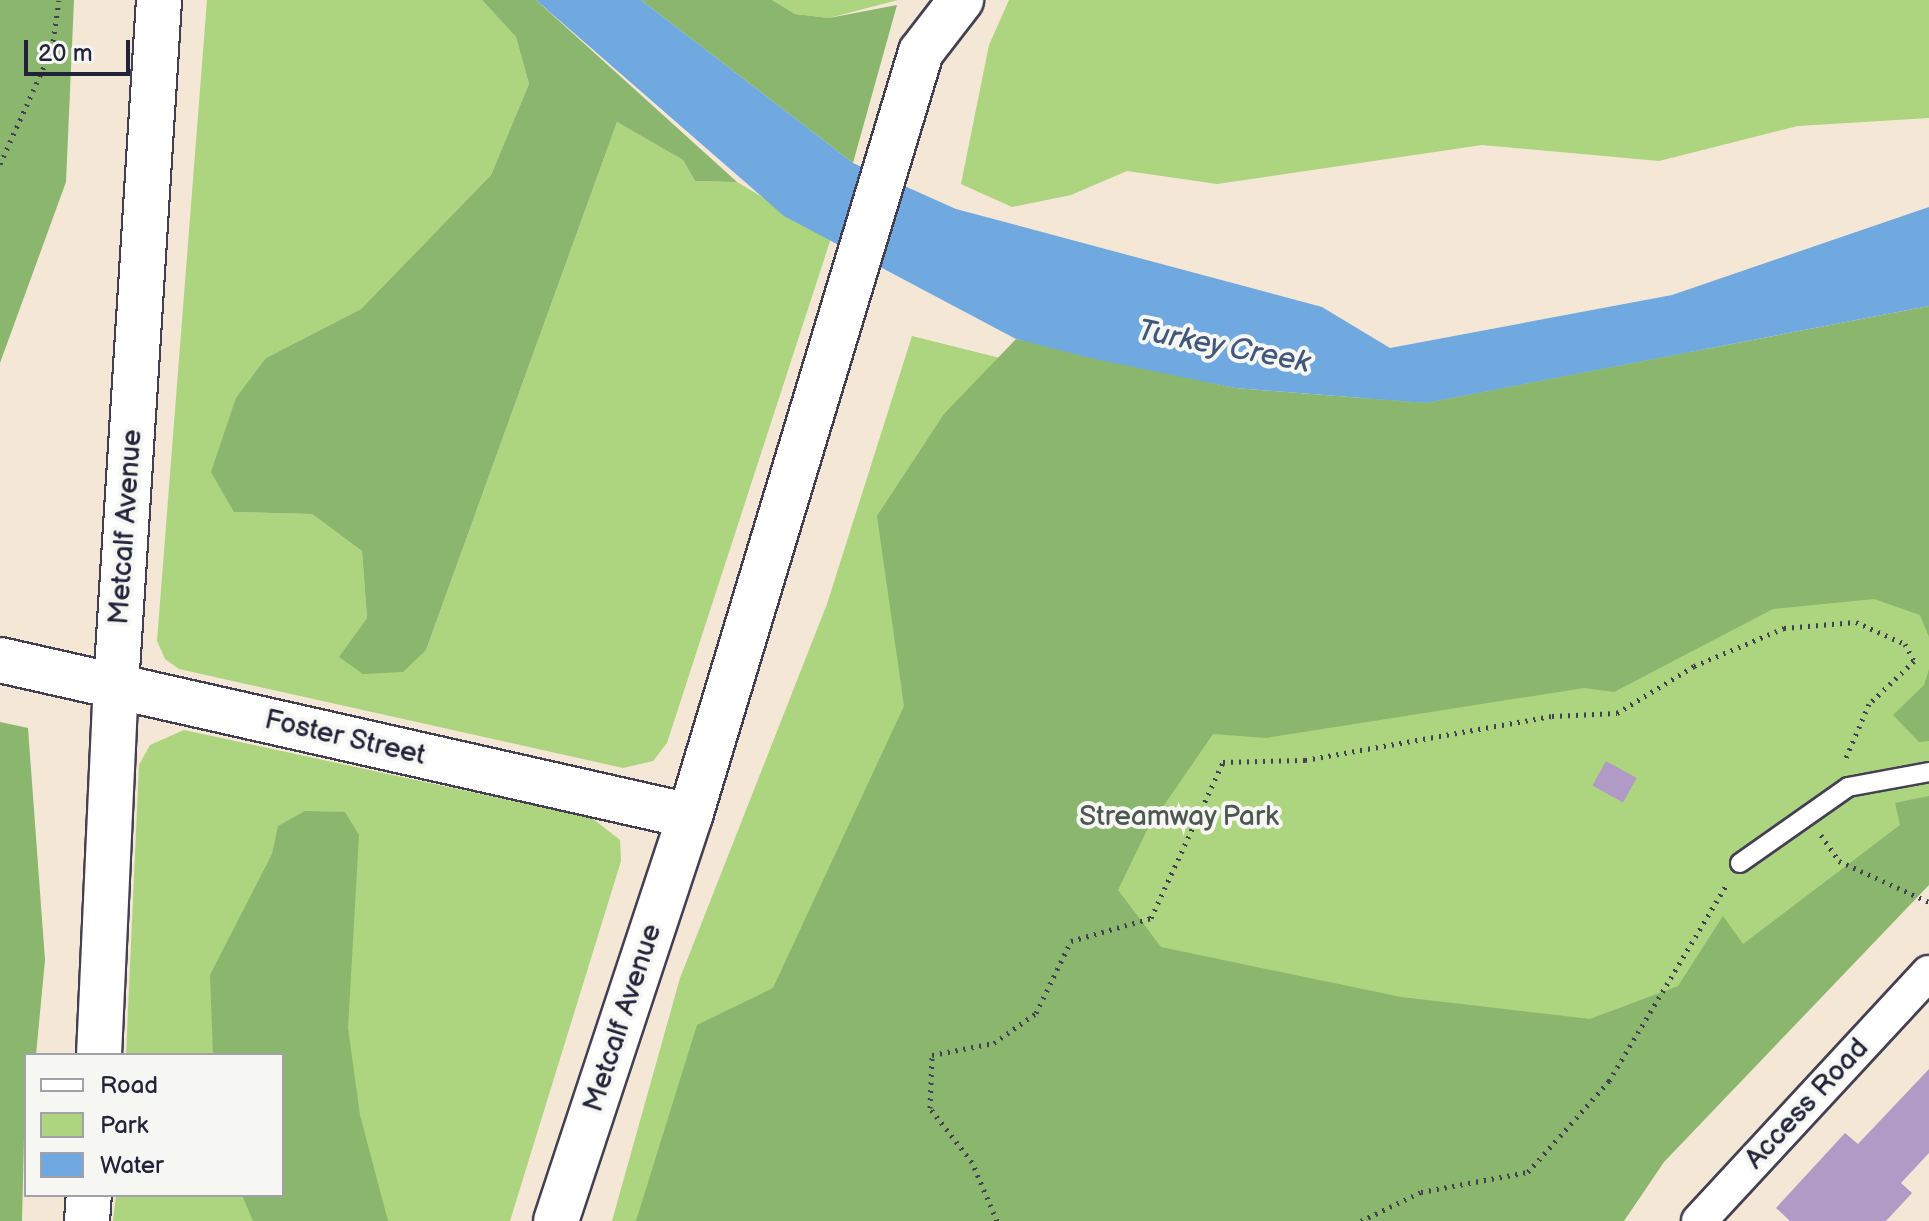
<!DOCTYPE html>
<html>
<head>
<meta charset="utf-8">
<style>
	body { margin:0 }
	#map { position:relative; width:1929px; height:1221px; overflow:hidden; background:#f4e7d5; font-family:"Balsamiq Sans",sans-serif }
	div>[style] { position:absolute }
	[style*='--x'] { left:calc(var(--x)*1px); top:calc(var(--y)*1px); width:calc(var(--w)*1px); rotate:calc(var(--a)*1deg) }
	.green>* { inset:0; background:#add47e }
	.forest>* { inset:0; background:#8ab66d }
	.water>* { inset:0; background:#70a9e0 }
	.building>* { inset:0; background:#b29ac6; transform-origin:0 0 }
	.path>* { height:5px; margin-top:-2.5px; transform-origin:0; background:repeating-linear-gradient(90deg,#424052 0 2px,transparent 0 8px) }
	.roads { filter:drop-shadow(2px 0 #424052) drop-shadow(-2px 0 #424052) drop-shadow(0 2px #424052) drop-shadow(0 -2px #424052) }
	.service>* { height:18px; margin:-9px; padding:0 9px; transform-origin:9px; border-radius:9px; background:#fff }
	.minor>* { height:34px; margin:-17px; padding:0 17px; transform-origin:17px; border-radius:17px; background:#fff }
	.tertiary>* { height:44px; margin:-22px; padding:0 22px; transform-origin:22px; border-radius:22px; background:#fff }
	.trunk>* { height:44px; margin:-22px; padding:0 22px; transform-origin:22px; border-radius:22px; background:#fff }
	.motorway>* { height:44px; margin:-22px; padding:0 22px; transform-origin:22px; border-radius:22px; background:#fff }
	span { translate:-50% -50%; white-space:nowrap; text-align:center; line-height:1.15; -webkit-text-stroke:8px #f6f6f2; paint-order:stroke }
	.street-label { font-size:28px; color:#22223b }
	.park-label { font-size:28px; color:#4c574f }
	.water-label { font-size:30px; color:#41587d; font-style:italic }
	.legend { position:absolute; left:24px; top:1053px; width:260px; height:144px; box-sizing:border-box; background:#f6f6f2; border:2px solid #a1a1a9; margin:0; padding:10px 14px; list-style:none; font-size:24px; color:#22223b }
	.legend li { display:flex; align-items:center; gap:16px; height:40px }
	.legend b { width:40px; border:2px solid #a1a1a9 }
	.scale { position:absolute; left:24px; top:40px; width:106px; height:36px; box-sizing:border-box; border:4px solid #22223b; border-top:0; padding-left:10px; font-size:24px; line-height:28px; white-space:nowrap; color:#22223b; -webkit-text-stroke:6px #f6f6f2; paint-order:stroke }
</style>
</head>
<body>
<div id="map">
	<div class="green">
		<div style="clip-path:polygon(207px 0,482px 0,516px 37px,529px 84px,491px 175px,361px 309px,266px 358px,234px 512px,312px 514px,362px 551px,367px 618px,340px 657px,426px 650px,617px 122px,683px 160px,695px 181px,737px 182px,831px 238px,667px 743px,653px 761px,623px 768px,179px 669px,165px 659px,157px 641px)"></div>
		<div style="clip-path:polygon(772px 0,898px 0,829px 18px,795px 14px)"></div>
		<div style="clip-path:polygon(1009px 0,1929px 0,1929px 118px,1798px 126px,1659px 161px,1482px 145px,1217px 184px,1127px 171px,1071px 195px,1012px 207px,961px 184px,989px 45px)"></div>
		<div style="clip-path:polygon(1929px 317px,1929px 841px,1560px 1221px,612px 1221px,680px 978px,827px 604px,912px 336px,1236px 417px)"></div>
		<div style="clip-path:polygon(184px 730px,592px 818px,620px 840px,621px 861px,510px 1221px,113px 1221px,116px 1195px,282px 1195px,282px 1055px,126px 1055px,139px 765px,150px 745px)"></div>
	</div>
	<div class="forest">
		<div style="clip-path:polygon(0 0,74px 0,66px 182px,0 363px)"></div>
		<div style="clip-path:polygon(482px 0,536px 0,737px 182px,695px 181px,683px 160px,617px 122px,426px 650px,403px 672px,363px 674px,339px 657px,367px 618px,362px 551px,312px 514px,234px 512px,211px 472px,236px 398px,266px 358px,361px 309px,491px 175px,529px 84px,516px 37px)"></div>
		<div style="clip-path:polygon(641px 0,772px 0,795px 14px,829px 18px,897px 5px,853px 163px)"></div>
		<div style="clip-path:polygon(1929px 306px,1929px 637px,1920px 615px,1874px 599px,1773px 609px,1614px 692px,1584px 688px,1266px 738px,1213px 734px,1147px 830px,1118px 890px,1161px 947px,1401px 997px,1590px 1019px,1678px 986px,1723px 916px,1743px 944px,1900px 825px,1895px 803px,1929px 796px,1929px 885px,1664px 1162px,1624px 1221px,636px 1221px,697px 1025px,773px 988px,904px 706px,877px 516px,944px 414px,1016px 339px,1235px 388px,1426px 403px)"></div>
		<div style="clip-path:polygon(1929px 669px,1929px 741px,1919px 742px,1893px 715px,1924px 685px)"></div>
		<div style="clip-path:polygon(0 722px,28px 728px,45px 960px,36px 1055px,26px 1055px,22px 1221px,0 1221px)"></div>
		<div style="clip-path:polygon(305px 811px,345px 812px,359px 835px,348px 1028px,360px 1115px,388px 1221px,253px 1221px,242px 1195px,282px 1195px,282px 1055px,213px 1055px,210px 975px,272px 854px,278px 826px)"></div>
	</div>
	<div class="water">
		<div style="clip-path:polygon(536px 0,641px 0,853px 163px,956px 209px,1322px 307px,1390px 348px,1672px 295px,1929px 207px,1929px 306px,1426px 403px,1235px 388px,1090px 358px,1016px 339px,784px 216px)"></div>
	</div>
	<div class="building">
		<div style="left:1606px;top:761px;width:35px;height:28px;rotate:29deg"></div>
		<div style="clip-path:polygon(1929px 1069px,1929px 1153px,1901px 1183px,1912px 1193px,1886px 1221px,1790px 1221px,1776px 1208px,1845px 1133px,1858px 1144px)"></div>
	</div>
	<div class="path">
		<div style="--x:0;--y:164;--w:126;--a:-65.7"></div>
		<div style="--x:52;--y:49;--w:49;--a:-81.9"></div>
		<div style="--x:1821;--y:835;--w:32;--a:55"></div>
		<div style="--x:1839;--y:861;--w:99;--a:24.5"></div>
		<div style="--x:997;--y:1221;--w:64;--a:-113"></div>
		<div style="--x:972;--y:1162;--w:68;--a:-127.9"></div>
		<div style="--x:930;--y:1108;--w:53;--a:-87.8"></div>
		<div style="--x:932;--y:1055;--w:63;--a:-11"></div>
		<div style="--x:994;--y:1043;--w:52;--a:-35.5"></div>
		<div style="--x:1036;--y:1013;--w:80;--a:-64.1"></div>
		<div style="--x:1071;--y:941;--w:83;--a:-16"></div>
		<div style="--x:1151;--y:918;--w:172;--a:-65.2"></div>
		<div style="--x:1223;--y:762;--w:82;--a:-1.4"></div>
		<div style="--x:1305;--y:760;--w:251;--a:-10.1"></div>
		<div style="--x:1552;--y:716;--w:65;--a:-2.6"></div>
		<div style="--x:1617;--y:713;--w:90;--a:-31.4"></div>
		<div style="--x:1694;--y:666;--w:98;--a:-22.9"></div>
		<div style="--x:1784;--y:628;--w:72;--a:-4.8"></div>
		<div style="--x:1856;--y:622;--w:54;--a:24.2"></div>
		<div style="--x:1905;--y:644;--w:19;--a:62"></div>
		<div style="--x:1914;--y:661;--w:62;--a:136.3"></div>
		<div style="--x:1869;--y:704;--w:61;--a:113.2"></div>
		<div style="--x:1361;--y:1221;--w:67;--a:-25.8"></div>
		<div style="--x:1421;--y:1192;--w:109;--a:-10.6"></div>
		<div style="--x:1528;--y:1172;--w:122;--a:-48.3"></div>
		<div style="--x:1609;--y:1081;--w:230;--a:-59.1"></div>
	</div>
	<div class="roads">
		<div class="service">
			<div style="--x:1740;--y:863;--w:132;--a:-35.1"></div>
			<div style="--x:1848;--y:787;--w:82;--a:-10.5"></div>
		</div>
		<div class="minor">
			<div style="--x:1699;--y:1221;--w:338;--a:-47.2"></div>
		</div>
		<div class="tertiary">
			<div style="--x:0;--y:660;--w:707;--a:12.74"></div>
		</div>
		<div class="trunk">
			<div style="--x:99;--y:1055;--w:369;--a:-87.4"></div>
			<div style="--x:87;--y:1221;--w:26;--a:-86"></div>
			<div style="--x:556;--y:1221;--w:427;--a:-71.7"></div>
		</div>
		<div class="motorway">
			<div style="--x:116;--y:686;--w:687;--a:-86.41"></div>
			<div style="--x:690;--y:816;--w:798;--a:-73.18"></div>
			<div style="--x:921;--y:52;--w:66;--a:-52.4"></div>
		</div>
	</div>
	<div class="street-label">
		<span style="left:126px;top:527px;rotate:-86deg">Metcalf Avenue</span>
		<span style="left:345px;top:738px;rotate:13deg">Foster Street</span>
		<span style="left:623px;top:1018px;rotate:-72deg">Metcalf Avenue</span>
		<span style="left:1807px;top:1104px;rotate:-47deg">Access Road</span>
	</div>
	<div class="park-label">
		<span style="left:1179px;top:817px">Streamway Park</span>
	</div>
	<div class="water-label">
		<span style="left:1224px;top:347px;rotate:11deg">Turkey Creek</span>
	</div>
	<ul class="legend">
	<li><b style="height:10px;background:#fff"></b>Road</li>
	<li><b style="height:22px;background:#add47e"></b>Park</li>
	<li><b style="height:22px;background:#70a9e0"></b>Water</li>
	</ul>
	<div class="scale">20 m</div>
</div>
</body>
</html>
